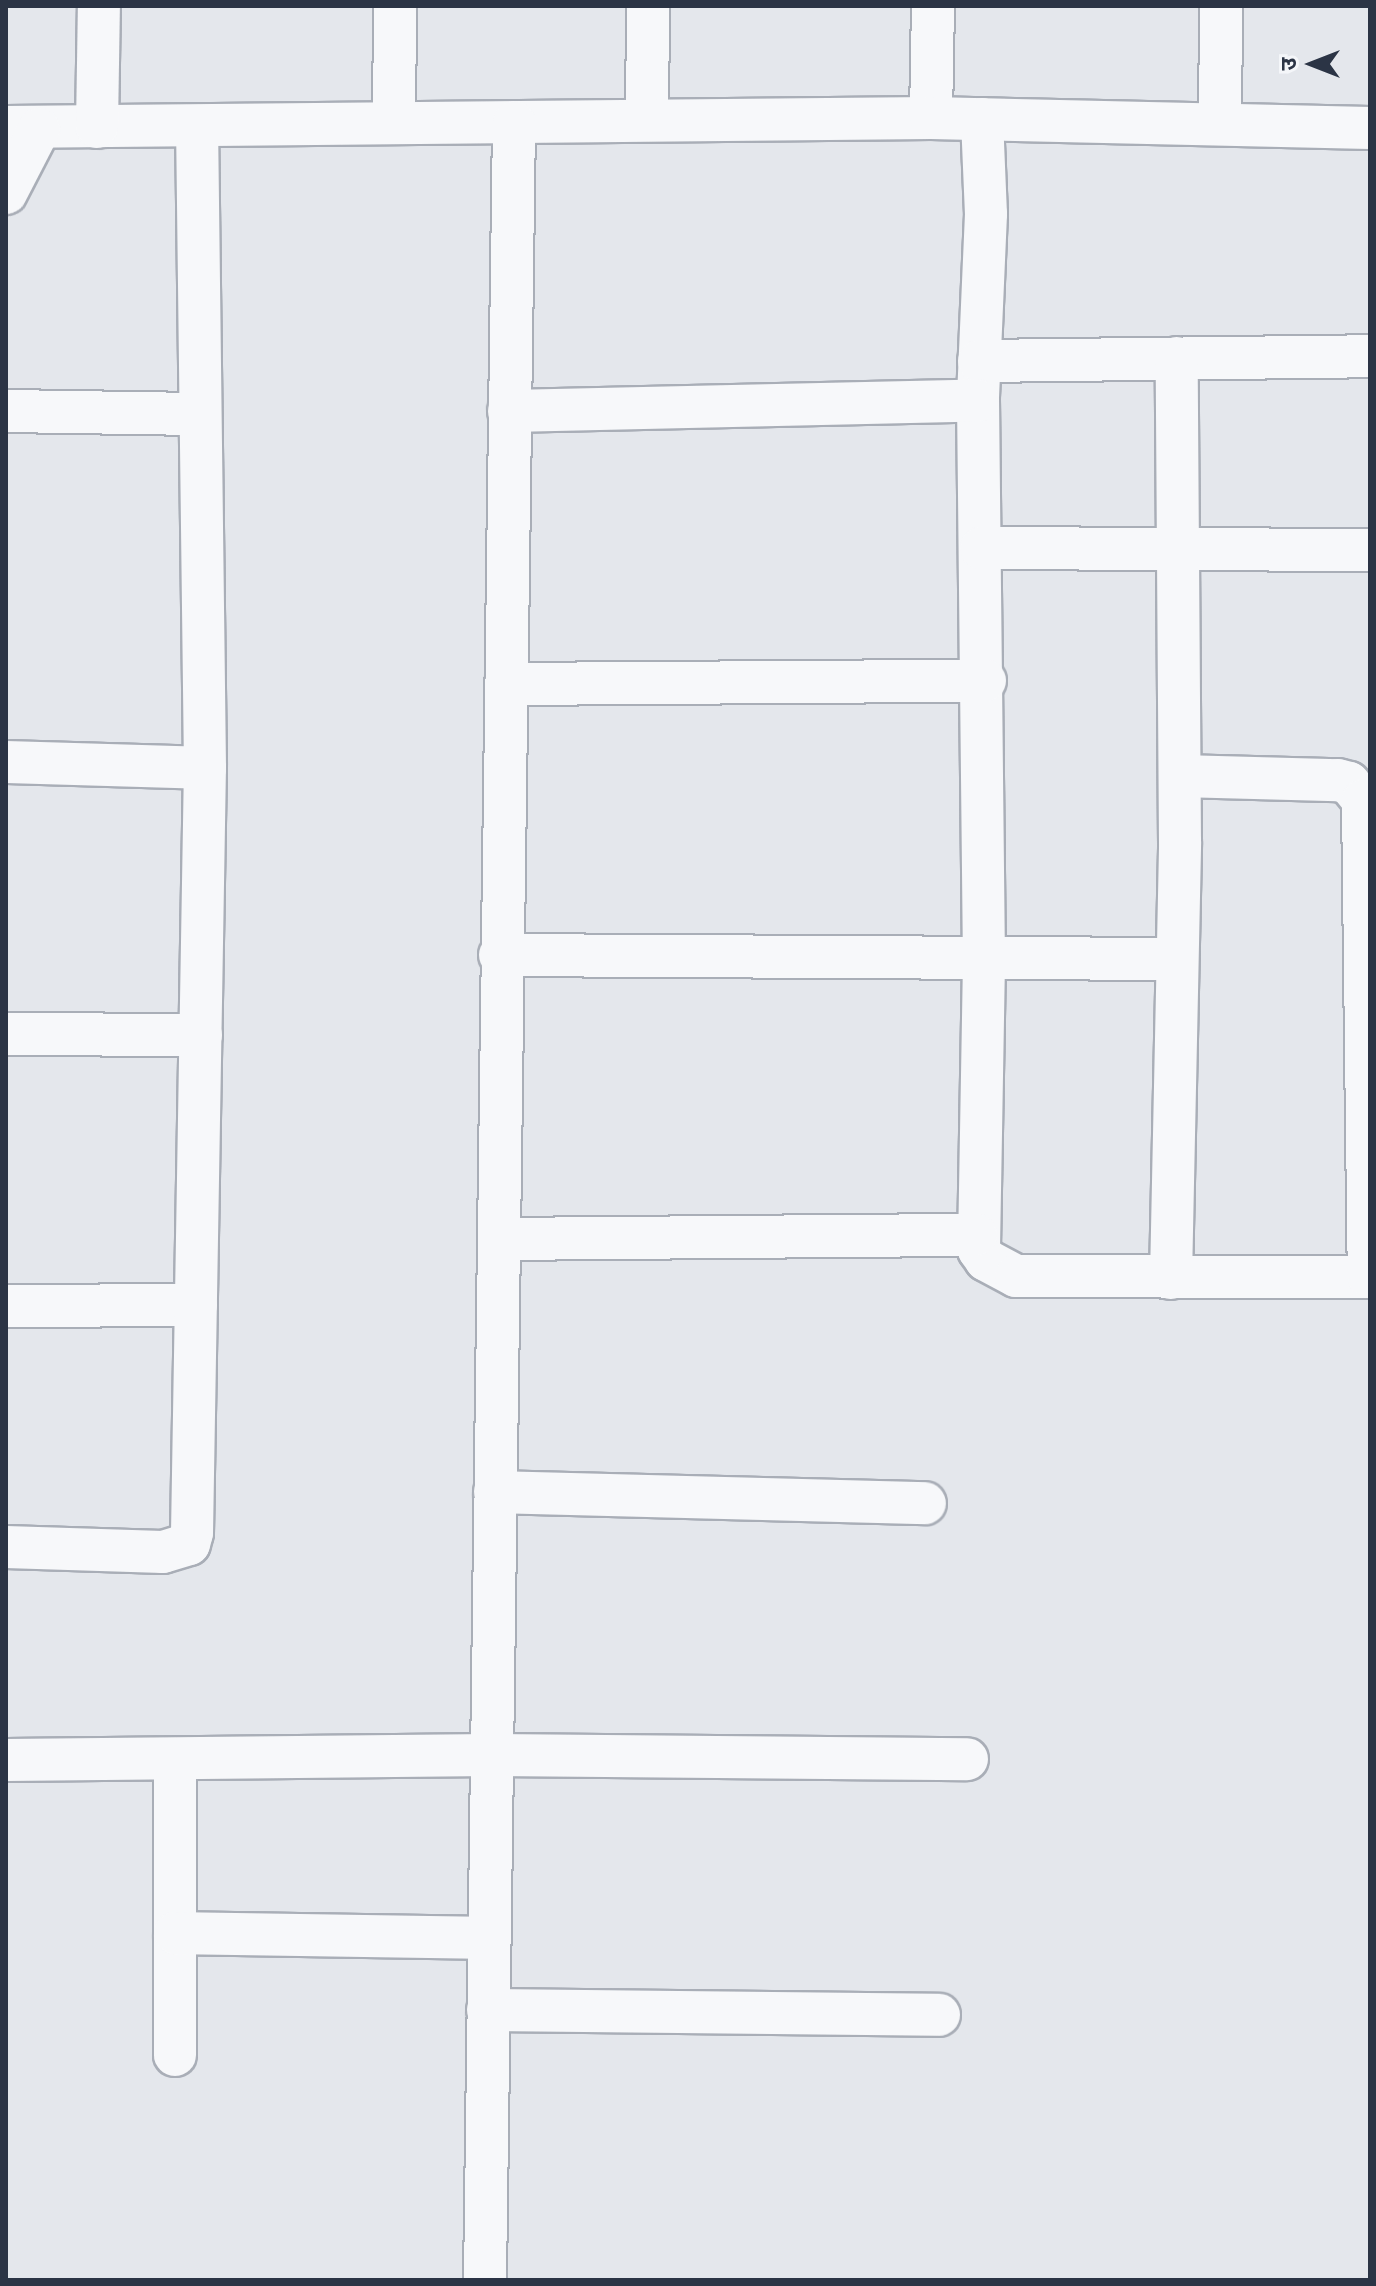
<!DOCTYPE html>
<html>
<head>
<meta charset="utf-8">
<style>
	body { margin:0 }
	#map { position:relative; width:1376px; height:2286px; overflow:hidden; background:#e4e7ec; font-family:Manrope,"Noto Sans Devanagari",sans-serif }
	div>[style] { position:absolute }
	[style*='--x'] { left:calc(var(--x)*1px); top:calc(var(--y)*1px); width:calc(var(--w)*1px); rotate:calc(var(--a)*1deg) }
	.roads { filter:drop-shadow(2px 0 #a9aeb7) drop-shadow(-2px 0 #a9aeb7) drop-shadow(0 2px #a9aeb7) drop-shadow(0 -2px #a9aeb7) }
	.minor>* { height:42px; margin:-21px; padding:0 21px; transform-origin:21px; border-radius:21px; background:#f7f8fa }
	span { translate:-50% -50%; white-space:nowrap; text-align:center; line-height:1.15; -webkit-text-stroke:6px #f4f6f9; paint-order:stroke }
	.frame { position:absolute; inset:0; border:8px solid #2b3445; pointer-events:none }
	.north { position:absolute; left:1272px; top:24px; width:80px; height:80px; -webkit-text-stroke:6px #f4f6f9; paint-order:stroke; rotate:270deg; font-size:22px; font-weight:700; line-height:32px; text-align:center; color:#2b3445 }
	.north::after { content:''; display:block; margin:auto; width:28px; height:36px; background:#2b3445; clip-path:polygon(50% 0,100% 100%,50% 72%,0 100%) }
</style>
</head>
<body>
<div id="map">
	<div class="roads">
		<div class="minor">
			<div style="--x:931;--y:118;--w:112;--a:-89"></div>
			<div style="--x:982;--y:119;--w:95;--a:87.6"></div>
			<div style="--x:986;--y:214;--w:186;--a:92.5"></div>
			<div style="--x:978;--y:400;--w:561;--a:89.39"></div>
			<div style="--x:984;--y:961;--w:289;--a:91"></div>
			<div style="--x:979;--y:1250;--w:12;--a:55"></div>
			<div style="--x:986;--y:1260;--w:34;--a:28"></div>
			<div style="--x:1016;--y:1276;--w:354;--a:0.2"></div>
			<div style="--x:647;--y:120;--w:114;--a:-89.5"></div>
			<div style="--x:394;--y:123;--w:117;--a:-89.5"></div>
			<div style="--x:1220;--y:124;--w:118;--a:-89.5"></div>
			<div style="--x:6;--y:127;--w:925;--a:-0.56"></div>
			<div style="--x:931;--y:118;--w:439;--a:1.3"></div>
			<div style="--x:97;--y:127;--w:121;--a:-89.1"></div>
			<div style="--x:6;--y:193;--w:72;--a:-62.7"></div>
			<div style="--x:979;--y:361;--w:391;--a:-0.7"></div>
			<div style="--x:6;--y:411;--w:194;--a:0.9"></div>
			<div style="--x:509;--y:411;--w:469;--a:-1.3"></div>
			<div style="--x:981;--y:548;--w:389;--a:0.3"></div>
			<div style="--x:506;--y:684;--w:479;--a:-0.4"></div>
			<div style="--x:6;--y:762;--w:199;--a:1.7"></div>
			<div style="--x:1180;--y:776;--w:158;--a:1.5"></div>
			<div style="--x:1338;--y:780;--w:11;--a:15"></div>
			<div style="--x:1349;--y:783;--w:22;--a:51"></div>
			<div style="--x:1363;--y:800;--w:477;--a:89.3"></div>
			<div style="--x:500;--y:955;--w:675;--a:0.34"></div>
			<div style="--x:6;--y:1034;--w:195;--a:0.3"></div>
			<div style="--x:499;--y:1239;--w:477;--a:-0.5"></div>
			<div style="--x:1171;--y:1278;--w:436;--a:-88.8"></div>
			<div style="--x:1180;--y:842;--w:484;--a:-90.4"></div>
			<div style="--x:6;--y:1306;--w:190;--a:-0.3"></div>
			<div style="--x:495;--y:1492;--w:430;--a:1.5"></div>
			<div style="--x:6;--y:1547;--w:157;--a:1.8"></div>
			<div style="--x:163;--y:1552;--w:27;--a:-17"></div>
			<div style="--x:189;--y:1544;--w:11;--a:-75"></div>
			<div style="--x:192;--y:1533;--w:765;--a:-89.03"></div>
			<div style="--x:205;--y:768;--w:642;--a:-90.71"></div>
			<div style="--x:175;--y:1759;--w:296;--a:90"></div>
			<div style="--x:6;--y:1760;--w:486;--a:-0.6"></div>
			<div style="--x:492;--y:1755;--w:475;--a:0.5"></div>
			<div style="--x:175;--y:1933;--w:314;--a:0.9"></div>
			<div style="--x:488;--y:2010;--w:451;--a:0.6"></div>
			<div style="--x:485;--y:2280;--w:2158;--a:-89.23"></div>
		</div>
	</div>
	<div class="frame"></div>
	<div class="north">उ</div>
</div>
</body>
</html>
